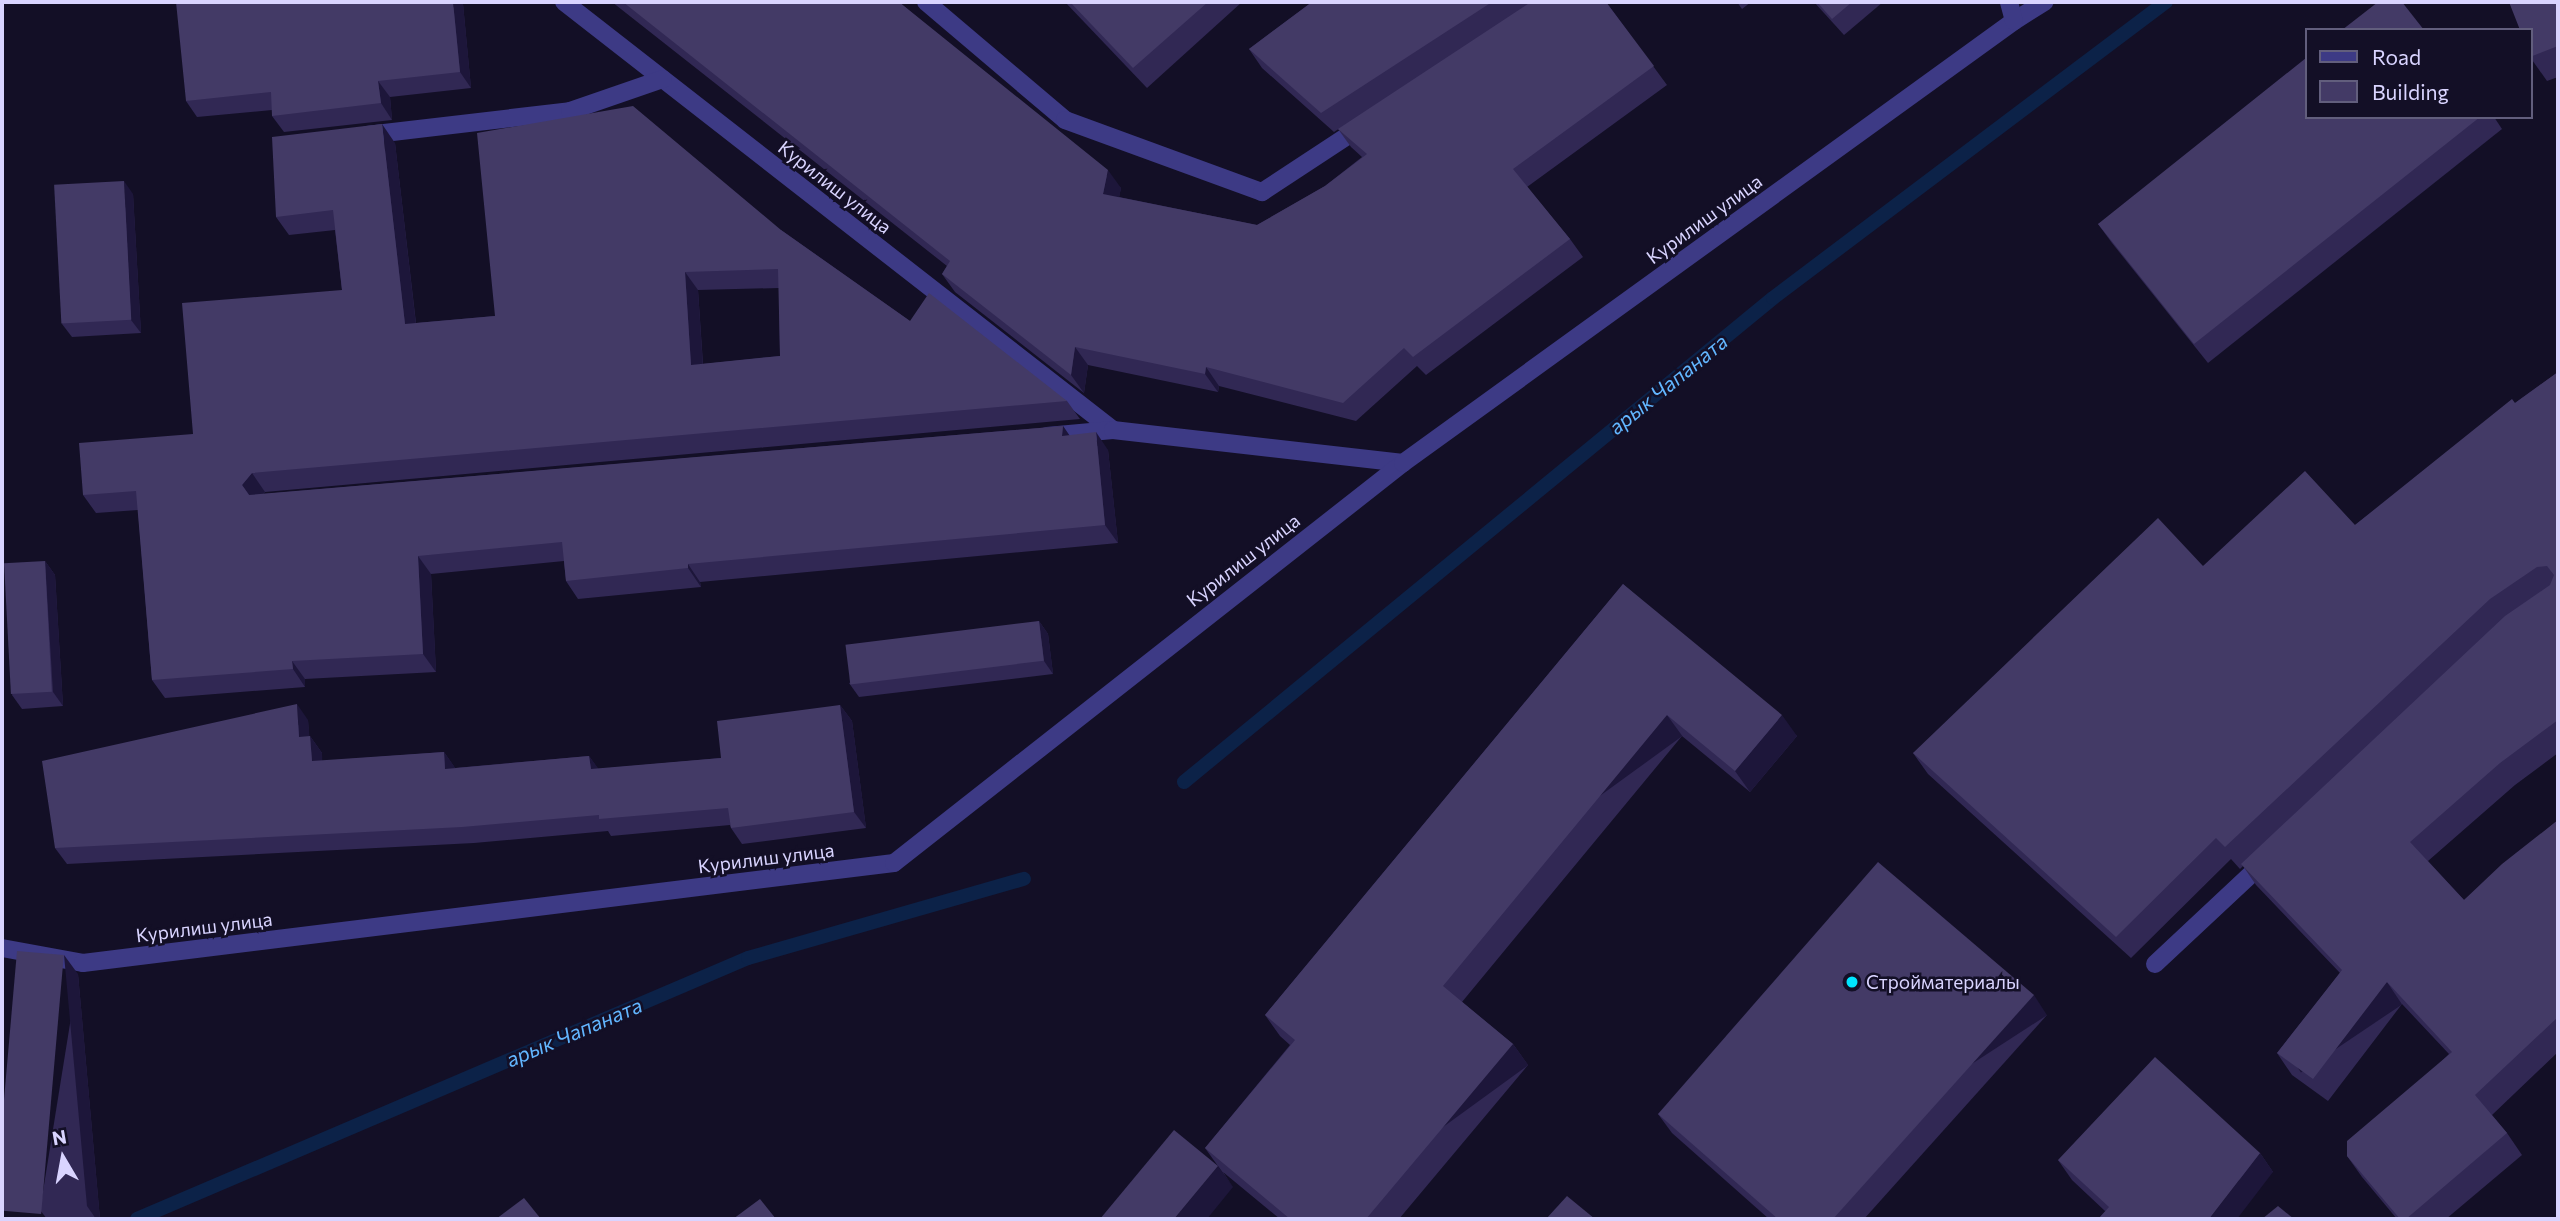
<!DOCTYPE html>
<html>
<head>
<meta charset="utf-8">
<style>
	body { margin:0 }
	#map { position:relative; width:2560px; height:1221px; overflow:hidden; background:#130f26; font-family:Commissioner,sans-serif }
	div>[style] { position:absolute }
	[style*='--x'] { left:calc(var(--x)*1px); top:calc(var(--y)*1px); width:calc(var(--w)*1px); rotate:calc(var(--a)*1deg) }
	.stream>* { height:14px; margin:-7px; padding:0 7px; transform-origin:7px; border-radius:7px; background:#0c2248 }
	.street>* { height:18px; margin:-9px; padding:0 9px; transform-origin:9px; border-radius:9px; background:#3d3a85 }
	.wall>* { inset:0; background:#312854 }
	.shaded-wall>* { inset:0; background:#1d163a; transform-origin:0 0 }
	.building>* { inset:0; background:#433a66; transform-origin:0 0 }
	.dots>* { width:19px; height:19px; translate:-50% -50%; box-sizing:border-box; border:4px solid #130f26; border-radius:50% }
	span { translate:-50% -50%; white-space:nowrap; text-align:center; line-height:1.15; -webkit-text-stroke:5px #130f26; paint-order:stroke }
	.street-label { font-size:19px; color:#d9d4ff }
	.poi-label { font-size:19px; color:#d9d4ff }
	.left { translate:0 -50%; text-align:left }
	.water-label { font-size:21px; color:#62b6ff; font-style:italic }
	.frame { position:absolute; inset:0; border:4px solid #d9d4ff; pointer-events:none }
	.legend { position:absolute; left:2305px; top:28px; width:228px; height:91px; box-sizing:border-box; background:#130f26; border:2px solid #625e7d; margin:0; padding:9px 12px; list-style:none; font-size:21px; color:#d9d4ff }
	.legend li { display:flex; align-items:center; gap:14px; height:35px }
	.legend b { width:35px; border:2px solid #625e7d }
	.north { position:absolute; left:28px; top:1123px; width:70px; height:70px; -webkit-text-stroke:5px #130f26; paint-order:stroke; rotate:350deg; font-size:19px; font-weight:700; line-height:28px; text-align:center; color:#d9d4ff }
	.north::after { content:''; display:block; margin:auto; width:24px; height:32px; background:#d9d4ff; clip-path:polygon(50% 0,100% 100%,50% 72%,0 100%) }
</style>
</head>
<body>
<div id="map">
	<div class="stream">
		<div style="--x:1184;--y:782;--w:762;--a:-39.41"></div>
		<div style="--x:1773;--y:298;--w:492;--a:-37"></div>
		<div style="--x:137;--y:1219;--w:664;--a:-23.13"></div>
		<div style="--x:748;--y:958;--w:287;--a:-16"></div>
	</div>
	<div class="street">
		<div style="--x:564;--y:2;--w:696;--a:37.94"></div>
		<div style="--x:926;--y:2;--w:182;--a:40.3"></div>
		<div style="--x:1065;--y:120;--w:210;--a:20.1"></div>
		<div style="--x:1262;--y:192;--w:122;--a:-33.3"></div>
		<div style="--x:2014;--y:21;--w:36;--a:-32"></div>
		<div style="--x:367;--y:135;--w:204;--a:-6.7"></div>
		<div style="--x:570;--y:111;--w:98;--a:-19"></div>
		<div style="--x:1047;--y:436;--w:66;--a:-5.2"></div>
		<div style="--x:1113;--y:430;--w:292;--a:6.5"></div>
		<div style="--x:2;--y:948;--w:82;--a:10.5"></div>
		<div style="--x:83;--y:963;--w:817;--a:-7.03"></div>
		<div style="--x:894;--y:863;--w:647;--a:-38.16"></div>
		<div style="--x:1403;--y:463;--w:754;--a:-35.88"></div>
		<div style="--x:2014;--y:21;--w:20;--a:-105"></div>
		<div style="--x:2155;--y:964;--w:151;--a:-43.1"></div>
	</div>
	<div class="wall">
		<div style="clip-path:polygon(612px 2px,899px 2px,1121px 188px,1119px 197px,1257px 225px,1325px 186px,1362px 157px,1351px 147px,1338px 129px,1390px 95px,1334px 132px,1262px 68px,1249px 49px,1312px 2px,1606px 2px,1667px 85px,1527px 187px,1570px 239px,1583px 257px,1426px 375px,1417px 366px,1356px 421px,1219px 386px,1218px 392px,1088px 365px,1084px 393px,955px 292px,942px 274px,947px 266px)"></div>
		<div style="clip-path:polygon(1065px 2px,1242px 2px,1147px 88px)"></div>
		<div style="clip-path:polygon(1737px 2px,1751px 2px,1742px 9px)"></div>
		<div style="clip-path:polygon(1814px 2px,1883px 2px,1844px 35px)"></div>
		<div style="clip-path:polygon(2558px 2px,2558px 77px,2547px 81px,2530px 57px)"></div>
		<div style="clip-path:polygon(463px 4px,471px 88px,390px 97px,392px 120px,284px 132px,272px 116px,272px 110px,197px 117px,186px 101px)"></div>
		<div style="clip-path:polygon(2306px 117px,2494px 117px,2502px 129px,2208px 363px,2112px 243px,2098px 224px)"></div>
		<div style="clip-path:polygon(evenodd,395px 143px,416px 323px,495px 316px,781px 230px,910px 321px,1067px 401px,1080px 419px,265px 492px,263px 494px,1063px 426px,1069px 435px,1108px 450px,1118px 543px,700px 582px,701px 587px,578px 599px,566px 581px,564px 561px,431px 574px,436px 672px,305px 679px,305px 687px,165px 698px,152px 680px,138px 510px,96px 513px,83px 495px,193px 434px,342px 290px,335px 230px,289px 235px,276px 217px,395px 143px,779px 288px,780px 356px,703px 364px,698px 290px,779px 288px)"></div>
		<div style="clip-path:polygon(133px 194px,141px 333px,72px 337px,62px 324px)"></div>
		<div style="clip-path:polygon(2558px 372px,2558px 753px,2515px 785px,2428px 861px,2464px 900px,2558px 820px,2558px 1052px,2492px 1115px,2507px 1133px,2522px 1155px,2446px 1219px,2397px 1219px,2362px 1177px,2347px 1156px,2449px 1054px,2402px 1004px,2328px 1101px,2292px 1075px,2277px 1053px,2340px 973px,2256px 885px,2243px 866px,2240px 869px,2231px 859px,2131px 958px,1928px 774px,1913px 753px,2203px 566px,2355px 525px,2515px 403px)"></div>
		<div style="clip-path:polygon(45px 561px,55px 575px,63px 706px,22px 709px,12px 695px)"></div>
		<div style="clip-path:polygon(1623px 584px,1797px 736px,1750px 792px,1682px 736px,1462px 1002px,1513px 1044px,1528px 1065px,1399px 1219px,1280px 1219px,1223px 1172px,1233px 1187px,1205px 1148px,1290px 1045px,1280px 1036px,1265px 1015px)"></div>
		<div style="clip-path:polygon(1039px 621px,1048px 634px,1053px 674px,859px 697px,849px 683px)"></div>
		<div style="clip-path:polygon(840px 705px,852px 721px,866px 828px,742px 844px,731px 828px,730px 825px,611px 836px,608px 831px,474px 843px,67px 864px,55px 848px,308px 720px,309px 736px,310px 736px,322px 753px,322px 761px,444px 752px,455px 768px,589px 756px,598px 769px,721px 758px)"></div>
		<div style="clip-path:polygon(78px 974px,100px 1219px,47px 1219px,40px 1210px)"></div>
		<div style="clip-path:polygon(2047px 1015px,1864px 1219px,1769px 1219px,1672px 1133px,1658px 1114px)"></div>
		<div style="clip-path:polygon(2260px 1153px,2273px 1172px,2105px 1211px,2072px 1180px,2058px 1160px)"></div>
	</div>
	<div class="shaded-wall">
		<div style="clip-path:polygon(453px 2px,462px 2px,463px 4px,471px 88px,460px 72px)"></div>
		<div style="clip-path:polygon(378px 81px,390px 97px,392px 120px,381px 103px)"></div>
		<div style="clip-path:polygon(382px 124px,395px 143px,418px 342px,405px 324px)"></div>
		<div style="clip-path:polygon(1108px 170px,1121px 188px,1116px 213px,1103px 194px)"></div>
		<div style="clip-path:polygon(124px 181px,133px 194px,141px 333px,131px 320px)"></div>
		<div style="clip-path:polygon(685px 272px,698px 290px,704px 383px,691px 365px)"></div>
		<div style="clip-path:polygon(1075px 347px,1088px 365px,1084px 393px,1071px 375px)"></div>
		<div style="clip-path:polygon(1206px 367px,1219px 386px,1218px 392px,1205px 374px)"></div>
		<div style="clip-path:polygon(1063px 426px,1076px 445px,1062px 436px)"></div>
		<div style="clip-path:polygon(1096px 432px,1108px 450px,1118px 543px,1105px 525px)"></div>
		<div style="clip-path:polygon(252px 473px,265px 492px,255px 503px,242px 485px)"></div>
		<div style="clip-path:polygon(418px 556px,431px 574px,436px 672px,423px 654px)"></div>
		<div style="clip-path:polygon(45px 561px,55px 575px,63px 706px,53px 692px)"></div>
		<div style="clip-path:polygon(688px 564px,700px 582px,701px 587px,688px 568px)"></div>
		<div style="clip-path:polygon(1039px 621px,1048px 634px,1053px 674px,1044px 661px)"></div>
		<div style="clip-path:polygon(292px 661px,305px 679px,305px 687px,293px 669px)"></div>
		<div style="clip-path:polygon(297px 704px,308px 720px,311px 753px,299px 737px)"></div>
		<div style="clip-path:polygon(840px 705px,852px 721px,866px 828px,854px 812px)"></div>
		<div style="left:1667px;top:715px;width:26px;height:352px;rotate:54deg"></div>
		<div style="clip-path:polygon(1782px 715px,1797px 736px,1750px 792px,1735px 771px)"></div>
		<div style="clip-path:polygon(310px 736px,322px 753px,323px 778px,312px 761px)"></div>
		<div style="clip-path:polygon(444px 752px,456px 769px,445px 769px)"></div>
		<div style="clip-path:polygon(589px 756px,601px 772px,591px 769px)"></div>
		<div style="clip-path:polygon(64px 955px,78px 974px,100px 1219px,96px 1219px,87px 1206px)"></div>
		<div style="left:2387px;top:982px;width:27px;height:122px;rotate:56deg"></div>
		<div style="left:2034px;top:995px;width:24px;height:301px;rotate:57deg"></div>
		<div style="left:1513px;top:1044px;width:26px;height:229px;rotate:54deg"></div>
		<div style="clip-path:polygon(2260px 1153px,2273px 1172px,2237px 1219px,2209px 1219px)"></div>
		<div style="clip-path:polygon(1218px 1166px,1233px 1187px,1207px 1219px,1174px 1219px)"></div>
	</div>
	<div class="building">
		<div style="clip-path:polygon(176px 2px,453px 2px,460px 72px,378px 81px,381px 103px,272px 116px,271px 92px,186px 101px)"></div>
		<div style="clip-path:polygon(623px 2px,899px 2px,1108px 170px,1103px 194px,1257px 225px,1325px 186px,1367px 154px,1338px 129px,1531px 2px,1606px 2px,1654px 66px,1513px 169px,1570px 239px,1413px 357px,1404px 348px,1343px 403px,1206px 367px,1205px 374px,1075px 347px,1071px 375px,942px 274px,950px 261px)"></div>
		<div style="clip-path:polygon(1070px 2px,1208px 2px,1133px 68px)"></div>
		<div style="clip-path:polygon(1312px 2px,1492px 2px,1321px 113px,1249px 49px)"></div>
		<div style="clip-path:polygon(1817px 2px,1852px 2px,1832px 19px)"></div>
		<div style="clip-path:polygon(2378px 2px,2402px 2px,2424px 30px,2342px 30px)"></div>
		<div style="clip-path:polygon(2509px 2px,2558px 2px,2558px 46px,2530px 57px,2530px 30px,2520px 30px)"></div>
		<div style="clip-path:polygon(2306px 58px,2306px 117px,2480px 117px,2194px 344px,2098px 224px)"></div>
		<div style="clip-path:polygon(evenodd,633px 106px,781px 230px,910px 321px,929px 293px,1067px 401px,252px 473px,242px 485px,249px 495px,1063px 426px,1062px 436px,1096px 432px,1105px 525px,688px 564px,688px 568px,566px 581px,562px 542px,418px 556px,423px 654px,292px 661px,293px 669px,152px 680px,136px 491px,83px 495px,79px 443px,193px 434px,182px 303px,342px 290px,333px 210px,276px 217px,272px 137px,382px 124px,405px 324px,495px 316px,477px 133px,633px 106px,778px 269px,780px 356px,691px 365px,685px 272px,778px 269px)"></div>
		<div style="left:124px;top:181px;width:139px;height:70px;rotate:87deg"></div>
		<div style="clip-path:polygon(2558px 372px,2558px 720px,2500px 763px,2410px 842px,2464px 900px,2502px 864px,2558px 820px,2558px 1017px,2475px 1095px,2507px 1133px,2406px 1219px,2400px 1219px,2347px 1156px,2347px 1141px,2452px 1052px,2387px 982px,2313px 1079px,2277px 1053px,2342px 970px,2241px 864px,2505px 616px,2550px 585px,2554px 575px,2547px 566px,2537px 567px,2490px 599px,2225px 847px,2216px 838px,2116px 937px,1913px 753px,2158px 518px,2203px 566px,2305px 471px,2355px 525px,2512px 399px,2515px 403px)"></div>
		<div style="left:45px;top:561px;width:131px;height:41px;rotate:87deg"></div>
		<div style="clip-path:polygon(1623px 584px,1782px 715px,1735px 771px,1667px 715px,1443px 986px,1513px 1044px,1366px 1219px,1290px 1219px,1205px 1148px,1295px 1040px,1265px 1015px)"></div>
		<div style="left:1039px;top:621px;width:40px;height:195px;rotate:83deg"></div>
		<div style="clip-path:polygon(297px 704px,299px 737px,310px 736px,312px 761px,444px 752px,445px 769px,589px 756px,591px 769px,721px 758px,717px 721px,840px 705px,854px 812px,731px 828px,728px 808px,599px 819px,599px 815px,462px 827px,55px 848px,42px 761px)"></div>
		<div style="clip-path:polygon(1878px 862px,2034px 995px,1833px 1219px,1778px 1219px,1658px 1114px)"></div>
		<div style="left:17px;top:951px;width:47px;height:260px;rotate:5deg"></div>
		<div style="clip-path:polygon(2155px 1057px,2260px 1153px,2209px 1219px,2098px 1219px,2109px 1207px,2058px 1160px)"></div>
		<div style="clip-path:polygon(1174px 1130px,1218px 1166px,1174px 1219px,1100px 1219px)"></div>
		<div style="clip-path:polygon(1567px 1196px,1595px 1219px,1546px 1219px)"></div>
		<div style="clip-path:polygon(524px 1198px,541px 1219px,496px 1219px)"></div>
		<div style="clip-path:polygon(760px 1199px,776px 1219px,733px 1219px)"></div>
		<div style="clip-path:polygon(2278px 1206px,2294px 1219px,2262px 1219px)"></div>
	</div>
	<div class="dots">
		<div style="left:1852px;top:982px;background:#00e5ff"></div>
	</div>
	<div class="street-label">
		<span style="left:835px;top:187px;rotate:38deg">Курилиш улица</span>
		<span style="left:1704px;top:219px;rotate:-36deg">Курилиш улица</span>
		<span style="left:1243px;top:560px;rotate:-38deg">Курилиш улица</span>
		<span style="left:766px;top:858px;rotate:-7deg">Курилиш улица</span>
		<span style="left:204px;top:927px;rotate:-7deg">Курилиш улица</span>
	</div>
	<div class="poi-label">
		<span class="left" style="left:1866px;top:982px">Стройматериалы</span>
	</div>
	<div class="water-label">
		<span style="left:1668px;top:384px;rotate:-39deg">арык Чапаната</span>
		<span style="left:574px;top:1032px;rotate:-23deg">арык Чапаната</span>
	</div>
	<div class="frame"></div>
	<ul class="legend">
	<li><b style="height:9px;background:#3d3a85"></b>Road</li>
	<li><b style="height:19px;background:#433a66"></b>Building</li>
	</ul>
	<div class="north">N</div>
</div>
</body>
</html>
